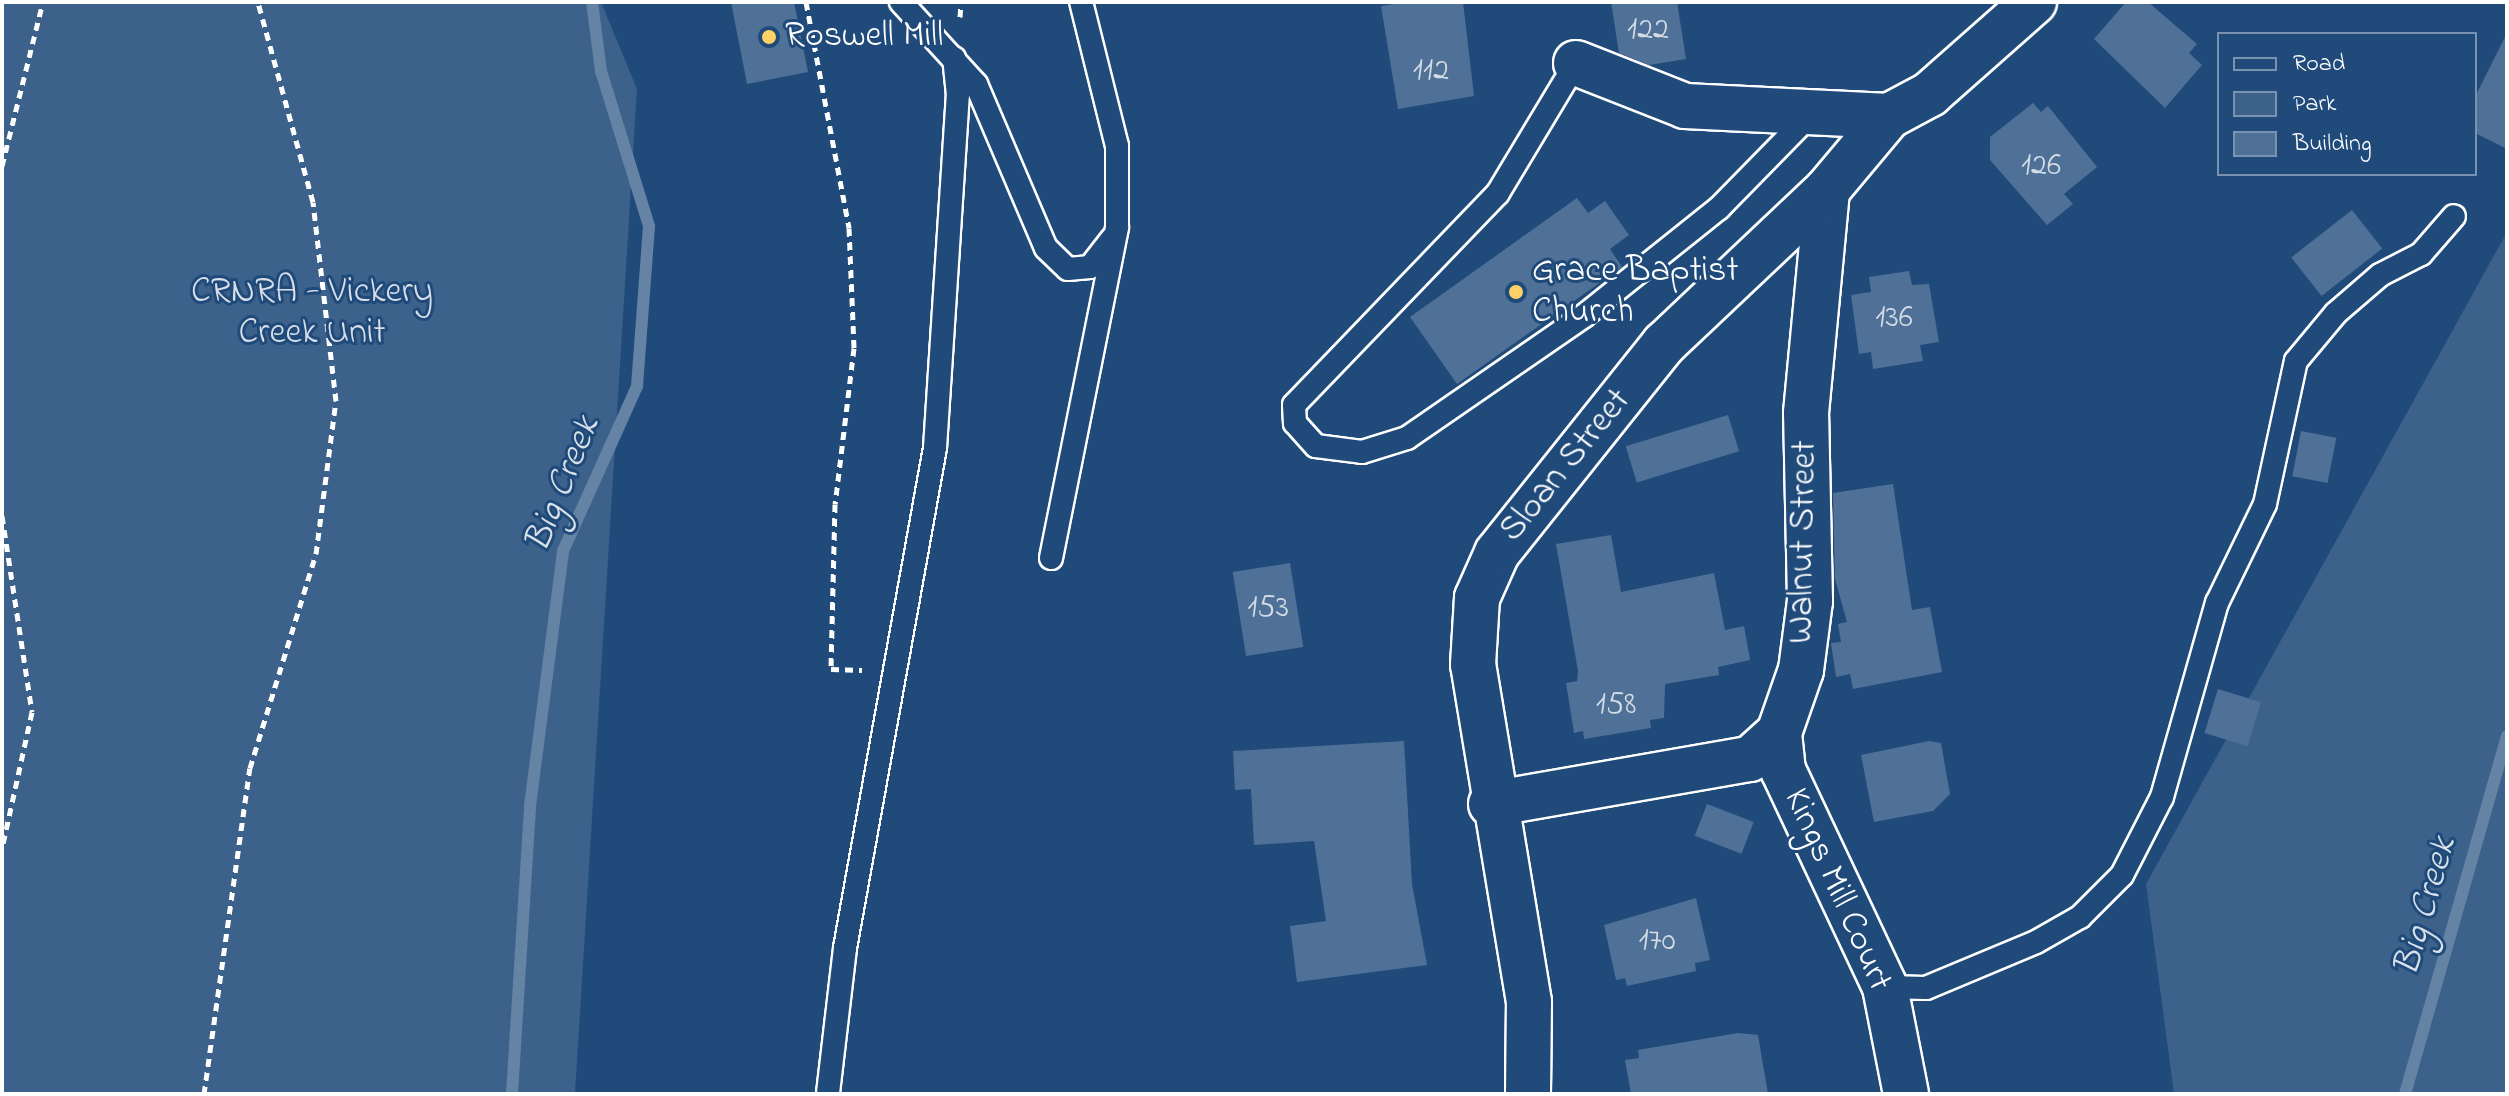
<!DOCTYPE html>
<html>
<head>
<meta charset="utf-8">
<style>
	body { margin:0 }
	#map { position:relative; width:2509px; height:1096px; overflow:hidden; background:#1f4a7a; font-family:"Indie Flower",sans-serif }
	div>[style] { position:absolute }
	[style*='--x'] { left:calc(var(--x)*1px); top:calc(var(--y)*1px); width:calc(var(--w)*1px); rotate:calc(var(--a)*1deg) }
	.green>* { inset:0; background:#3c618b }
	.stream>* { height:12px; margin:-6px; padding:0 6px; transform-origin:6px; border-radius:6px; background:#6583a4 }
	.building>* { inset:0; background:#507197; transform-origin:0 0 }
	.path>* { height:5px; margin-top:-2.5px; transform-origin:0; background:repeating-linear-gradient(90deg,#fff 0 8px,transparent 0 14px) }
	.roads { filter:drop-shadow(2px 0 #fff) drop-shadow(-2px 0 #fff) drop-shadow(0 2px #fff) drop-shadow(0 -2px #fff) }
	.lane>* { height:22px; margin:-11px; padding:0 11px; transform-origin:11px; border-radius:11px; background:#1f4a7a }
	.street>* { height:44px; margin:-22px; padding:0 22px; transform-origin:22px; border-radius:22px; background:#1f4a7a }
	.dots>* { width:22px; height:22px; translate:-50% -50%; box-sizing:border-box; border:4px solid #1f4a7a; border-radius:50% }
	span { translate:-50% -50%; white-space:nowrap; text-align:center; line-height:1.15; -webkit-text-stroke:6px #1f4a7a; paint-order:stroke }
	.number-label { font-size:32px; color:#d3dce5 }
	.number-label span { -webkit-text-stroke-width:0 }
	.poi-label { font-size:36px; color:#fff }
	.left { translate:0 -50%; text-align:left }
	.park-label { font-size:36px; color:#d8dfe8 }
	.street-label { font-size:36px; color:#fff }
	.water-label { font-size:38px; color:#d8e0e8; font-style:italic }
	.frame { position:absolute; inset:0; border:4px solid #fff; pointer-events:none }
	.legend { position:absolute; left:2217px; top:32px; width:260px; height:144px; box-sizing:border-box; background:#1f4a7a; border:2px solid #7992af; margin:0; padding:10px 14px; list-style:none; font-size:24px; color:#fff }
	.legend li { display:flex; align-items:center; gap:16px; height:40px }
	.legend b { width:40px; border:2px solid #7992af }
</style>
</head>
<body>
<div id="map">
	<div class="green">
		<div style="clip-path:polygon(2px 2px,601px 2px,637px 89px,575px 1094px,2px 1094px)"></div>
		<div style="clip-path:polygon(2507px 232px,2507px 1094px,2174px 1094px,2146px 884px)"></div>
	</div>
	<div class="stream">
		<div style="--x:512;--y:1094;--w:289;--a:-86.4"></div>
		<div style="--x:530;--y:806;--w:257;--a:-82.6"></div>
		<div style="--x:563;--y:551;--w:181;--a:-65.8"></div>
		<div style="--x:637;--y:386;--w:160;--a:-85.7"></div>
		<div style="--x:649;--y:226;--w:162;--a:-107.2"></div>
		<div style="--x:601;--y:71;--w:70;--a:-97.4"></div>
		<div style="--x:2405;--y:1094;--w:372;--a:-74.1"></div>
	</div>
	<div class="building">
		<div style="clip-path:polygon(731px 2px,794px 2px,808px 72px,747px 84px)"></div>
		<div style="clip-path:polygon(1406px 2px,1463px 2px,1474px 96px,1398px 109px,1381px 6px)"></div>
		<div style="clip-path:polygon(1611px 2px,1677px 2px,1686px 59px,1649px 65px,1619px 53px)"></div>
		<div style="clip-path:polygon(2126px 2px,2148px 2px,2197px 44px,2189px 53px,2202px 65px,2165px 108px,2094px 39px)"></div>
		<div style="clip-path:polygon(2507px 33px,2507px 149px,2475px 133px,2475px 97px)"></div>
		<div style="clip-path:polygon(2033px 103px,2041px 112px,2048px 106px,2097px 167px,2064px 194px,2073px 204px,2047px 225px,1990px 160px,1990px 137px)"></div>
		<div style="clip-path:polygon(1577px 198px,1588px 213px,1605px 201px,1629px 235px,1610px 249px,1622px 267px,1457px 384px,1410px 317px)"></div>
		<div style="left:2352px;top:210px;width:49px;height:77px;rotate:52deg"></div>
		<div style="clip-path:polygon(1909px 271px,1912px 285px,1929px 284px,1939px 342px,1920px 345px,1923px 361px,1873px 369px,1871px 352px,1859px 354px,1851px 295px,1871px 292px,1869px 277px)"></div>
		<div style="left:1728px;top:415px;width:38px;height:107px;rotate:73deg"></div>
		<div style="left:2301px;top:431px;width:36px;height:46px;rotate:11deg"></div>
		<div style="clip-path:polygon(1893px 484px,1912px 610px,1930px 607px,1942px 672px,1853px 689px,1850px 674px,1836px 677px,1831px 643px,1841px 642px,1838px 624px,1847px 622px,1835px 579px,1833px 493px)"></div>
		<div style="clip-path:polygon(1611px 535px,1621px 592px,1714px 573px,1725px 630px,1744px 626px,1750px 660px,1718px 667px,1719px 675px,1665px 684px,1664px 718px,1650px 720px,1651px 728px,1584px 739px,1583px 731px,1574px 733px,1566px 683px,1577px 681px,1578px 671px,1556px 544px)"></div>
		<div style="left:1290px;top:563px;width:85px;height:58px;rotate:81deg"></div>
		<div style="left:2218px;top:689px;width:45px;height:46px;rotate:17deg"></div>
		<div style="clip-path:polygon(1404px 741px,1412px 884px,1427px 965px,1297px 982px,1290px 926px,1326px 921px,1314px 841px,1254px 845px,1251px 789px,1235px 790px,1233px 751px)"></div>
		<div style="clip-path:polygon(1929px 741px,1941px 743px,1950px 794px,1933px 811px,1874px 822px,1861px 755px)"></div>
		<div style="left:1707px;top:804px;width:50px;height:34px;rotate:21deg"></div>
		<div style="clip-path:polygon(1696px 898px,1710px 960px,1695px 963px,1696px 971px,1627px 986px,1625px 978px,1616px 980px,1604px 925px)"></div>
		<div style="clip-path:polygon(1738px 1033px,1758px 1035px,1768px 1094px,1631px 1094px,1625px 1060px,1639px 1058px,1638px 1050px)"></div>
	</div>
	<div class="path">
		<div style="--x:806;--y:2;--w:230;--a:79.2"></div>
		<div style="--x:849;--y:228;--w:120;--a:87.6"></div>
		<div style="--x:854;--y:348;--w:157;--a:96.9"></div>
		<div style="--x:835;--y:504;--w:165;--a:91.4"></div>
		<div style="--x:831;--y:669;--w:31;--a:2"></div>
		<div style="--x:960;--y:17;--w:15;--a:-86"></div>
		<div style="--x:2;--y:166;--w:169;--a:-76"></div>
		<div style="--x:2;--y:516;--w:198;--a:81.3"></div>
		<div style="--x:32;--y:712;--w:139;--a:102.4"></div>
		<div style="--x:204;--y:1094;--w:329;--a:-82"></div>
		<div style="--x:250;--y:768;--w:224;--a:-72.9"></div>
		<div style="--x:316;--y:554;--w:154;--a:-82.6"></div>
		<div style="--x:336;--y:401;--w:200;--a:-96.6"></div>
		<div style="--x:313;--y:202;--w:207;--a:-105.4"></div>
	</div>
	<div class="roads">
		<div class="lane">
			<div style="--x:901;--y:2;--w:111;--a:47.6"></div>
			<div style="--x:976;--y:84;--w:178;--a:66.9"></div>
			<div style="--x:1046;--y:248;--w:30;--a:44"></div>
			<div style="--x:1068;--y:269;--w:22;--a:-5"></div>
			<div style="--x:1090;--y:267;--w:36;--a:-52"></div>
			<div style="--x:1576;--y:63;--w:152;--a:121"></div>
			<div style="--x:1498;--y:193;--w:294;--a:133.9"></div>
			<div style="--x:1294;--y:405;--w:18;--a:87"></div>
			<div style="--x:1295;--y:423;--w:31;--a:48"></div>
			<div style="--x:1316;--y:446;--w:46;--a:7.4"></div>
			<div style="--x:1362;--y:452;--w:47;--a:-17.3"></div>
			<div style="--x:1407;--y:438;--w:216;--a:-34.6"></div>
			<div style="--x:1585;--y:315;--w:171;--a:-38.6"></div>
			<div style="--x:1719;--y:208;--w:134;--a:-45.6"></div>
			<div style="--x:1051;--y:558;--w:338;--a:-78.7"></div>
			<div style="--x:1117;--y:227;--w:81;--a:-90"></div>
			<div style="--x:1117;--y:146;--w:148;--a:-104"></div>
			<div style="--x:1885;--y:987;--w:41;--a:1.4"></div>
			<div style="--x:1926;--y:988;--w:119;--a:-22.7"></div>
			<div style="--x:2036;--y:942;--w:51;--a:-29.6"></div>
			<div style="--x:2080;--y:917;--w:59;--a:-45"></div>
			<div style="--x:2122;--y:875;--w:88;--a:-62.9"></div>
			<div style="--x:2162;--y:797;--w:202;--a:-74.2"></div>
			<div style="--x:2217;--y:603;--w:110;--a:-64.1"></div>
			<div style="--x:2265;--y:504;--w:146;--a:-77.8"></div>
			<div style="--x:2296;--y:361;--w:62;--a:-50.2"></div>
			<div style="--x:2336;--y:313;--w:58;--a:-40.8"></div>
			<div style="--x:2380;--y:275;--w:46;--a:-27.1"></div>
			<div style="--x:2421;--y:254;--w:50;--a:-49"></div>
			<div style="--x:828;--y:1093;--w:146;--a:-83.3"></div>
			<div style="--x:845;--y:948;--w:508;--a:-79.8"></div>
			<div style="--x:935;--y:448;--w:354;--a:-86.3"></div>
			<div style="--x:958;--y:95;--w:37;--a:-96"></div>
		</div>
		<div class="street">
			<div style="--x:1576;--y:63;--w:117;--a:21.5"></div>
			<div style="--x:1685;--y:106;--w:204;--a:2.8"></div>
			<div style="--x:1779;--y:733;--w:37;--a:84"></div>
			<div style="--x:1783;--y:770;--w:240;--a:64.8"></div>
			<div style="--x:1885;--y:987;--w:109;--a:78.9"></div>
			<div style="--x:1491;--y:804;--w:263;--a:-9.9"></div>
			<div style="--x:1750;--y:759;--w:39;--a:-42"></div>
			<div style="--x:1779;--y:733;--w:67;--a:-70.8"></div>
			<div style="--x:1801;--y:670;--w:70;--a:-82.6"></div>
			<div style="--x:1810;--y:601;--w:188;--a:-91.2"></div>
			<div style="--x:1806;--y:413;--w:224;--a:-84.6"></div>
			<div style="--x:1528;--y:1094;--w:92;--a:-89.4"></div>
			<div style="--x:1529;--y:1002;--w:342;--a:-99.4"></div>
			<div style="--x:1473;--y:665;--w:67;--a:-86.6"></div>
			<div style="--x:1477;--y:598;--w:49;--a:-66"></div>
			<div style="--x:1497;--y:553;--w:268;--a:-51.4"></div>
			<div style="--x:1664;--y:344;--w:224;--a:-43.4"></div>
			<div style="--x:1827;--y:190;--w:97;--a:-50"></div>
			<div style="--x:1889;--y:116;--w:47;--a:-28.2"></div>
			<div style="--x:1930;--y:94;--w:139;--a:-41.5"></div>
		</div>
	</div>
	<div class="dots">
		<div style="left:769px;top:37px;background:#ffd166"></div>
		<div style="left:1516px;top:292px;background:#ffd166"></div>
	</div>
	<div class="number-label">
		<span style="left:1648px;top:31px">122</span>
		<span style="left:1431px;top:72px">112</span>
		<span style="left:2041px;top:167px">126</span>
		<span style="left:1894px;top:319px">136</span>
		<span style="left:1268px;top:609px">153</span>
		<span style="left:1616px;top:706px">158</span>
		<span style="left:1657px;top:942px">170</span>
	</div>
	<div class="poi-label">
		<span class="left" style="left:785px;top:37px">Roswell Mill</span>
		<span class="left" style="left:1532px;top:292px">Grace Baptist<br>Church</span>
	</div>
	<div class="park-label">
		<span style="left:312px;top:313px">CRNRA - Vickery<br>Creek Unit</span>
	</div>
	<div class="street-label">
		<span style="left:1566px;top:466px;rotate:-51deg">Sloan Street</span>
		<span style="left:1804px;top:542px;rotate:-89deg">Walnut Street</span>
		<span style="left:1837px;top:890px;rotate:66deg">Kings Mill Court</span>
	</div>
	<div class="water-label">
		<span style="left:564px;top:485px;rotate:-68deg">Big Creek</span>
		<span style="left:2427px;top:907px;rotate:-74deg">Big Creek</span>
	</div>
	<div class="frame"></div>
	<ul class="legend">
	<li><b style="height:10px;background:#1f4a7a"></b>Road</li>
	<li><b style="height:22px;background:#3c618b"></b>Park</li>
	<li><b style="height:22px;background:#507197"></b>Building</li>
	</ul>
</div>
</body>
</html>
